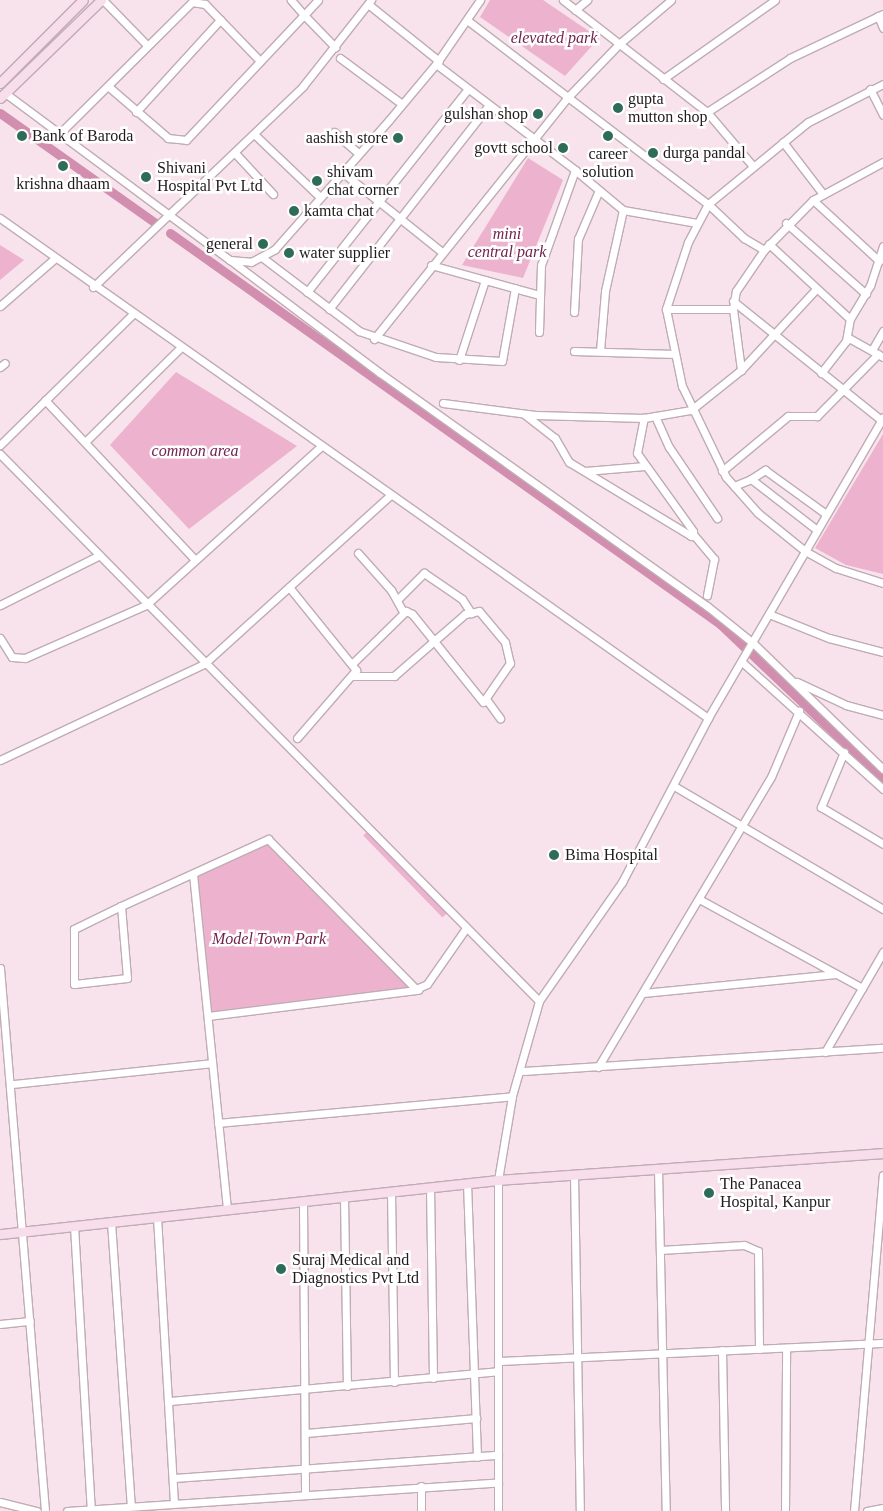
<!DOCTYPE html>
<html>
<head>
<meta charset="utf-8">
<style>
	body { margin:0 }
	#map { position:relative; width:883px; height:1511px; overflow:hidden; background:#f8e3ec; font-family:Georgia,serif }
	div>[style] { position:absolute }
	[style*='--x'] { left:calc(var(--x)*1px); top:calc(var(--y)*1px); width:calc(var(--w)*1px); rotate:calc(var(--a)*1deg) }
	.green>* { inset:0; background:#edb2cd; transform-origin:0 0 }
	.canal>* { height:9px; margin:-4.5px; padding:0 4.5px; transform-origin:4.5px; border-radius:4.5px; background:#d28eae }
	.roads { filter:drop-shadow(1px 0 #bfacb4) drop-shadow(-1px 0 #bfacb4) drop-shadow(0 1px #bfacb4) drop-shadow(0 -1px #bfacb4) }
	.street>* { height:7px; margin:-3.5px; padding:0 3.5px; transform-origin:3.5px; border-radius:3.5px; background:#fff }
	.secondary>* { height:9px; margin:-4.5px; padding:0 4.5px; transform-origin:4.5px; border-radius:4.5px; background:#f8ddea }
	.dots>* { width:14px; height:14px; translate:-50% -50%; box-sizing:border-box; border:2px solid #fff; border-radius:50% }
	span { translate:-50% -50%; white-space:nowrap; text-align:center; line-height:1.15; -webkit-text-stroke:5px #fff; paint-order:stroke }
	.park-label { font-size:16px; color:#72224e; font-style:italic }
	.poi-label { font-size:16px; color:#211a1d }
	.left { translate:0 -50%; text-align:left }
	.right { translate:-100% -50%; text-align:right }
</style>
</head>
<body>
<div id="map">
	<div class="green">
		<div style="clip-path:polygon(490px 0,543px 0,599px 38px,565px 76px,480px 17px)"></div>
		<div style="clip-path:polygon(528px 158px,563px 180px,523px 278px,462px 265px)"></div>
		<div style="clip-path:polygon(0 245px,24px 260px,0 280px)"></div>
		<div style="clip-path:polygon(176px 372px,297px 446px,189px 529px,110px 445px)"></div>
		<div style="clip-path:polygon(883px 434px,883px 574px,846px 565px,815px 548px)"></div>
		<div style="left:369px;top:830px;width:114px;height:8px;rotate:46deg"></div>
		<div style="clip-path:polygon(268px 839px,416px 989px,208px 1016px,193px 874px)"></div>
	</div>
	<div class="canal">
		<div style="--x:0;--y:113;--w:192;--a:35.3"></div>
		<div style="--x:170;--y:233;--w:675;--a:35.41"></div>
		<div style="--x:720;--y:624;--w:225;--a:43.6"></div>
	</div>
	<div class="roads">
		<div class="street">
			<div style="--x:103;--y:0;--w:62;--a:45.7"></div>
			<div style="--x:318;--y:0;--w:21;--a:133"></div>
			<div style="--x:304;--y:15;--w:45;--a:45.9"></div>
			<div style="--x:563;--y:0;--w:182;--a:37.9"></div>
			<div style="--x:707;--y:112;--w:70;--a:49.7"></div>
			<div style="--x:368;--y:4;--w:91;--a:38.8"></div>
			<div style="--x:575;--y:10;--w:16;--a:-40"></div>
			<div style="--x:878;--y:16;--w:13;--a:67"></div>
			<div style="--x:467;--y:20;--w:303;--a:37.4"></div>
			<div style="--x:708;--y:204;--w:50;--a:43.4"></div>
			<div style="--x:744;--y:238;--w:23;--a:31"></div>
			<div style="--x:764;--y:250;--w:70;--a:-45.6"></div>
			<div style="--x:813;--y:200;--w:80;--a:-28.5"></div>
			<div style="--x:340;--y:58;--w:77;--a:36.6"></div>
			<div style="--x:436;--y:64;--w:175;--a:37.3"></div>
			<div style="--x:663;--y:79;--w:137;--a:-35.2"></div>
			<div style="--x:883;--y:84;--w:84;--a:153.1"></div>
			<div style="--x:808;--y:122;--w:129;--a:140.6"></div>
			<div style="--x:708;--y:204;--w:43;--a:117.8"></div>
			<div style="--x:688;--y:242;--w:71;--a:108.2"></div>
			<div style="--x:666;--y:309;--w:79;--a:78.3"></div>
			<div style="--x:682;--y:386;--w:101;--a:64.2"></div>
			<div style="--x:726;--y:477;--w:48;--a:48.4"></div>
			<div style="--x:758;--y:513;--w:60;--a:39"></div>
			<div style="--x:805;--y:551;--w:35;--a:29"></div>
			<div style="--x:836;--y:568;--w:49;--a:17.7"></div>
			<div style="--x:109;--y:87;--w:78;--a:40.8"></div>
			<div style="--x:168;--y:138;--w:18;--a:6"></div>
			<div style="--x:186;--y:140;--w:172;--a:-46.7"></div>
			<div style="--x:304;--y:15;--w:20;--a:-131"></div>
			<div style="--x:870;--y:89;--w:29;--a:63"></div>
			<div style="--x:5;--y:93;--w:280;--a:36.6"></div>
			<div style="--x:230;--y:260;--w:21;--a:5"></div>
			<div style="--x:251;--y:262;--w:27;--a:-28"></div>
			<div style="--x:275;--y:249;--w:172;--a:-48.5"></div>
			<div style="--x:389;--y:120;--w:73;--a:-50"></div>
			<div style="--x:436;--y:64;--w:78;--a:-55.5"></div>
			<div style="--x:136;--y:112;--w:125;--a:-47.6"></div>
			<div style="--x:707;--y:112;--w:99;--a:-33"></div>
			<div style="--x:790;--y:58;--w:103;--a:-25.3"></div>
			<div style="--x:334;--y:132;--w:32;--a:41"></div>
			<div style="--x:60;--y:133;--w:186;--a:-44.8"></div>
			<div style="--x:192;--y:2;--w:13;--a:9"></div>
			<div style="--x:205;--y:4;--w:79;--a:46"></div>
			<div style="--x:254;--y:134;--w:91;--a:43.7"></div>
			<div style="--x:783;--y:142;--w:66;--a:52.4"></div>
			<div style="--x:235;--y:153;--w:56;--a:47.2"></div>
			<div style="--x:342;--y:172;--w:128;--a:38.7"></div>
			<div style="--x:813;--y:200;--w:90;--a:42.7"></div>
			<div style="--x:0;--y:218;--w:867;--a:35.23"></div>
			<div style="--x:786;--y:223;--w:107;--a:41.6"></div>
			<div style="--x:769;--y:244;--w:110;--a:42.8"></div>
			<div style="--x:850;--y:319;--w:39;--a:-59"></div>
			<div style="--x:870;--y:286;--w:42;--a:-72"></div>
			<div style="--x:263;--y:258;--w:121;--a:37.2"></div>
			<div style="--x:359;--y:331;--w:81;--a:18.7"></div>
			<div style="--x:436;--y:357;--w:66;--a:3.5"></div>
			<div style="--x:502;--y:361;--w:74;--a:-79.9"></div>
			<div style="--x:230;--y:260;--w:188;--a:37"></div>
			<div style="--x:380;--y:373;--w:402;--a:35.5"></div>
			<div style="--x:707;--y:606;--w:59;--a:38.8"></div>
			<div style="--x:753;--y:643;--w:181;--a:44.1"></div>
			<div style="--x:431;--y:265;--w:112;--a:15.5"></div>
			<div style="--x:93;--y:287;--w:291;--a:-43.7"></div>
			<div style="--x:303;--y:86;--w:110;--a:-51.7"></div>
			<div style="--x:307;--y:292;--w:259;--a:-51.6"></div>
			<div style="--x:733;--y:301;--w:190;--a:38.8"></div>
			<div style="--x:0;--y:306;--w:72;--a:-41"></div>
			<div style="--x:329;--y:309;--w:258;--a:-51.9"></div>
			<div style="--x:666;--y:309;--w:67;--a:0"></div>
			<div style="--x:733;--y:309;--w:18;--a:-81"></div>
			<div style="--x:736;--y:291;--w:50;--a:-55.7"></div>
			<div style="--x:733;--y:309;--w:62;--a:82.5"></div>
			<div style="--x:574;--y:312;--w:73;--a:-86.9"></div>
			<div style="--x:578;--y:239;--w:53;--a:-66.8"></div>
			<div style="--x:539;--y:332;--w:67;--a:-88.3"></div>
			<div style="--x:541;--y:265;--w:101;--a:-70.3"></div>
			<div style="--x:575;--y:170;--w:62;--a:39.8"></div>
			<div style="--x:623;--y:210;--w:75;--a:10"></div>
			<div style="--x:847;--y:337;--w:41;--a:29.1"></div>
			<div style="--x:374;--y:339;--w:309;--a:-51.3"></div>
			<div style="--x:567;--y:98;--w:75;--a:-46.1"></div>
			<div style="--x:619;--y:44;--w:68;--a:-40.2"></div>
			<div style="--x:872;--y:350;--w:22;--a:-60"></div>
			<div style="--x:574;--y:351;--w:101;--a:1.7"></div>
			<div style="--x:600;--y:351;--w:60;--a:-85.2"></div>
			<div style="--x:605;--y:291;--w:83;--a:-77.5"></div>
			<div style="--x:459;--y:360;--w:84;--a:-72"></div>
			<div style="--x:0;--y:367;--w:6;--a:-39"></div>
			<div style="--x:821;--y:373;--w:41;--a:-52"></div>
			<div style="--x:846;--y:341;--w:22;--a:-80"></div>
			<div style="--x:45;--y:400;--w:219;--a:46.8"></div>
			<div style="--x:443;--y:403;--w:93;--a:7.4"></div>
			<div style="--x:535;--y:415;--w:109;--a:1.6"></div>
			<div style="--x:644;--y:418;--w:48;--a:-9.7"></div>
			<div style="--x:691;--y:410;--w:64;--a:-38.7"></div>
			<div style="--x:741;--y:370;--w:110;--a:-47.2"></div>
			<div style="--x:524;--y:414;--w:39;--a:38"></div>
			<div style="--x:555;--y:438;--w:28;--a:60"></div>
			<div style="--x:569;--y:462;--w:143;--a:31.2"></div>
			<div style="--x:691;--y:536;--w:5;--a:-68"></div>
			<div style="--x:693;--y:531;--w:96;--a:-125.7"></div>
			<div style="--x:637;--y:453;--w:36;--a:-79"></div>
			<div style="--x:655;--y:416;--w:34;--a:66"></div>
			<div style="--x:669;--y:447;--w:86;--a:55.9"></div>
			<div style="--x:86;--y:441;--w:132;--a:-44.7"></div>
			<div style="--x:0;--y:445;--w:187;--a:-44.6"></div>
			<div style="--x:0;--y:454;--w:768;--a:45.42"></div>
			<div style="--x:585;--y:471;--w:60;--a:-4.8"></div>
			<div style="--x:722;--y:471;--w:86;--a:-39.8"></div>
			<div style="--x:788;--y:416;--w:29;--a:0"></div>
			<div style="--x:817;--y:416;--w:87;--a:-45.5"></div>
			<div style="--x:751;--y:479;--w:17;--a:-33"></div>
			<div style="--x:765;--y:470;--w:75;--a:35.8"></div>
			<div style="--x:734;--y:486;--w:18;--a:-22"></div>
			<div style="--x:751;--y:479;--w:83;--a:37.7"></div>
			<div style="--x:693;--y:534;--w:33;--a:50"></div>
			<div style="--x:714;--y:559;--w:37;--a:101"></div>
			<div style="--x:358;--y:553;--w:50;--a:48.3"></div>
			<div style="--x:391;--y:590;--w:25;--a:61"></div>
			<div style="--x:289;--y:587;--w:107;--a:51.1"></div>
			<div style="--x:356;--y:670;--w:90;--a:130.9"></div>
			<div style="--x:398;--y:599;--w:37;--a:-45"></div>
			<div style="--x:424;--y:573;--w:46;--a:34.4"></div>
			<div style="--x:462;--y:599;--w:17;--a:57"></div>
			<div style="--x:0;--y:605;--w:110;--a:-26.6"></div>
			<div style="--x:769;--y:614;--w:65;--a:21.8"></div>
			<div style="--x:829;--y:638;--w:56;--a:14.5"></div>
			<div style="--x:0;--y:638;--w:22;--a:58"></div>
			<div style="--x:12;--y:657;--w:13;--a:4"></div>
			<div style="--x:25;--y:658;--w:132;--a:-23.7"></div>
			<div style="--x:146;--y:605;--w:235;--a:-42.2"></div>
			<div style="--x:742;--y:662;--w:190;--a:42"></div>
			<div style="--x:353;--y:676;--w:41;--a:0"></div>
			<div style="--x:394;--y:676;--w:53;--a:-41.2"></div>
			<div style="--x:434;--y:641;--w:41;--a:-41.1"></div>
			<div style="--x:465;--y:614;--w:14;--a:-12"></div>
			<div style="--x:479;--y:611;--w:40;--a:50"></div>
			<div style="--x:505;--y:642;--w:22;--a:77"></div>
			<div style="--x:510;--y:663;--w:47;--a:124.7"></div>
			<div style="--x:483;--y:702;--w:78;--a:-128.8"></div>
			<div style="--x:434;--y:641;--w:35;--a:-129"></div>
			<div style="--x:412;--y:614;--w:7;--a:-153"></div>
			<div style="--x:406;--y:611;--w:73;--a:135.6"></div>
			<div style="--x:797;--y:682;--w:54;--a:25.1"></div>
			<div style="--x:846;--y:705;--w:38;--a:15"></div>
			<div style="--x:486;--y:699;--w:24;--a:54"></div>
			<div style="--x:844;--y:752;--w:60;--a:112.7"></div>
			<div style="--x:821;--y:807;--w:72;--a:30.8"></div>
			<div style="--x:0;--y:760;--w:225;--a:-25.2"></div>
			<div style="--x:204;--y:664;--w:250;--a:-42.2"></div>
			<div style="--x:674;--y:786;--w:243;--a:30.5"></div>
			<div style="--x:193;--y:874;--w:337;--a:84.2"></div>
			<div style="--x:699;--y:899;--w:186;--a:28.6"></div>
			<div style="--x:121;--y:906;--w:72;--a:85.2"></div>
			<div style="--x:127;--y:978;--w:53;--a:173.5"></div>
			<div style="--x:74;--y:984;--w:55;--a:-90"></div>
			<div style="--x:74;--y:929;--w:52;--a:-26.1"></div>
			<div style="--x:121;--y:906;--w:162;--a:-24.5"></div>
			<div style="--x:268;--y:839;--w:211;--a:45.4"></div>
			<div style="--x:416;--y:989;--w:12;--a:-24"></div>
			<div style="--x:427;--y:984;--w:68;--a:-55.1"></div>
			<div style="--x:0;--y:968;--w:545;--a:85.26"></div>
			<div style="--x:643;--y:993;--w:194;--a:-5.6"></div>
			<div style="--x:208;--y:1016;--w:212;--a:-7.1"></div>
			<div style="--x:825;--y:1052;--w:116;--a:-59.9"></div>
			<div style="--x:598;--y:1067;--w:338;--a:-59.2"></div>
			<div style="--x:771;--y:777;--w:72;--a:-67"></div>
			<div style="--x:523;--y:1071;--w:361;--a:-3.7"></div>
			<div style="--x:13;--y:1084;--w:200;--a:-6"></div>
			<div style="--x:218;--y:1123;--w:295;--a:-5.2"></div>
			<div style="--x:658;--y:1169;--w:342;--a:88.7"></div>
			<div style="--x:574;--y:1175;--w:336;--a:89"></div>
			<div style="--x:467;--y:1183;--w:274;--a:87.9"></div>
			<div style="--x:430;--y:1187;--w:191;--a:89.1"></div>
			<div style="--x:391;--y:1192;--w:190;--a:89.1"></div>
			<div style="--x:344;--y:1197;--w:189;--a:89.1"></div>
			<div style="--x:303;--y:1201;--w:292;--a:89.6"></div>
			<div style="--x:157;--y:1217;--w:285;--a:86.6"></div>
			<div style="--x:111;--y:1222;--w:284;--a:86"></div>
			<div style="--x:74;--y:1226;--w:284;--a:86.6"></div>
			<div style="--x:660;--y:1250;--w:84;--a:-3.4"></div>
			<div style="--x:744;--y:1245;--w:15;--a:23"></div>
			<div style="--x:758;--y:1251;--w:98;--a:89.4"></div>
			<div style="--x:0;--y:1324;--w:30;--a:-6"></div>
			<div style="--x:722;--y:1350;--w:161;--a:88.9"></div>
			<div style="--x:498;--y:1361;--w:385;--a:-2.7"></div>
			<div style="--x:170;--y:1401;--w:329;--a:-5.2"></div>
			<div style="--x:306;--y:1433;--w:171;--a:-5"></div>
			<div style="--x:174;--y:1478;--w:325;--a:-4.1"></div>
			<div style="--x:421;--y:1486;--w:25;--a:90"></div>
			<div style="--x:0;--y:1502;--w:38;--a:14"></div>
			<div style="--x:67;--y:1511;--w:432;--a:-3.8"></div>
			<div style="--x:498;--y:1511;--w:331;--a:-90"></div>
			<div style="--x:498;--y:1180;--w:85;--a:-80.5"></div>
			<div style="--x:512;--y:1096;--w:99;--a:-74.1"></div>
			<div style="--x:539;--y:1001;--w:145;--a:-55.1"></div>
			<div style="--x:622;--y:882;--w:185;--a:-62.3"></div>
			<div style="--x:708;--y:718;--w:348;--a:-59.8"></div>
			<div style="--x:785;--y:1511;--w:163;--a:-89.6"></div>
			<div style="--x:854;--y:1511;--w:337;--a:-85.1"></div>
			<div style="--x:867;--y:1511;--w:16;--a:-11"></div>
		</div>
		<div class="secondary">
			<div style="--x:0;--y:83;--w:117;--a:-45"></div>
			<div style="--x:0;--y:98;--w:141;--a:-44.1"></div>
			<div style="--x:0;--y:1234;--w:501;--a:-6.19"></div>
			<div style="--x:498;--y:1180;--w:386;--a:-4"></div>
		</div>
	</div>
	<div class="dots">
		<div style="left:618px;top:108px;background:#2e6c58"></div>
		<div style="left:538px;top:114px;background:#2e6c58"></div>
		<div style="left:22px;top:136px;background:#2e6c58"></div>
		<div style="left:608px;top:136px;background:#2e6c58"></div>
		<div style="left:398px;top:138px;background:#2e6c58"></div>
		<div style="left:563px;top:148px;background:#2e6c58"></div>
		<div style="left:653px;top:153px;background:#2e6c58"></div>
		<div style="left:63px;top:166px;background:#2e6c58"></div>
		<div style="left:146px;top:177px;background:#2e6c58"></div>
		<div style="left:317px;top:181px;background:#2e6c58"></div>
		<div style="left:294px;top:211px;background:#2e6c58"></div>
		<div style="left:263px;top:244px;background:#2e6c58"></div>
		<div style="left:289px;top:253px;background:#2e6c58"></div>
		<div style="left:554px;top:855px;background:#2e6c58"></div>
		<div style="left:709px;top:1193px;background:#2e6c58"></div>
		<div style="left:281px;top:1269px;background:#2e6c58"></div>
	</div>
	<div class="park-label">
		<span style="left:554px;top:38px">elevated park</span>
		<span style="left:507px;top:243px">mini<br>central park</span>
		<span style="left:195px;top:451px">common area</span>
		<span style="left:269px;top:939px">Model Town Park</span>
	</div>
	<div class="poi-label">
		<span class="left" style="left:628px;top:108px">gupta<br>mutton shop</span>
		<span class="right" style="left:528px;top:114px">gulshan shop</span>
		<span class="left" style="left:32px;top:136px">Bank of Baroda</span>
		<span class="right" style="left:388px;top:138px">aashish store</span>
		<span class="right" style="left:553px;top:148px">govtt school</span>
		<span class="left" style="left:663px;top:153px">durga pandal</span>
		<span style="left:608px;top:163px">career<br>solution</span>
		<span class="left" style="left:157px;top:177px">Shivani<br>Hospital Pvt Ltd</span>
		<span class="left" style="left:327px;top:181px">shivam<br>chat corner</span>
		<span style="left:63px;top:184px">krishna dhaam</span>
		<span class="left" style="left:304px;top:211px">kamta chat</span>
		<span class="right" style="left:253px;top:244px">general</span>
		<span class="left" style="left:299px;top:253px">water supplier</span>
		<span class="left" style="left:565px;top:855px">Bima Hospital</span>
		<span class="left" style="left:720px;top:1193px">The Panacea<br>Hospital, Kanpur</span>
		<span class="left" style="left:292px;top:1269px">Suraj Medical and<br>Diagnostics Pvt Ltd</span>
	</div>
</div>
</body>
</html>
